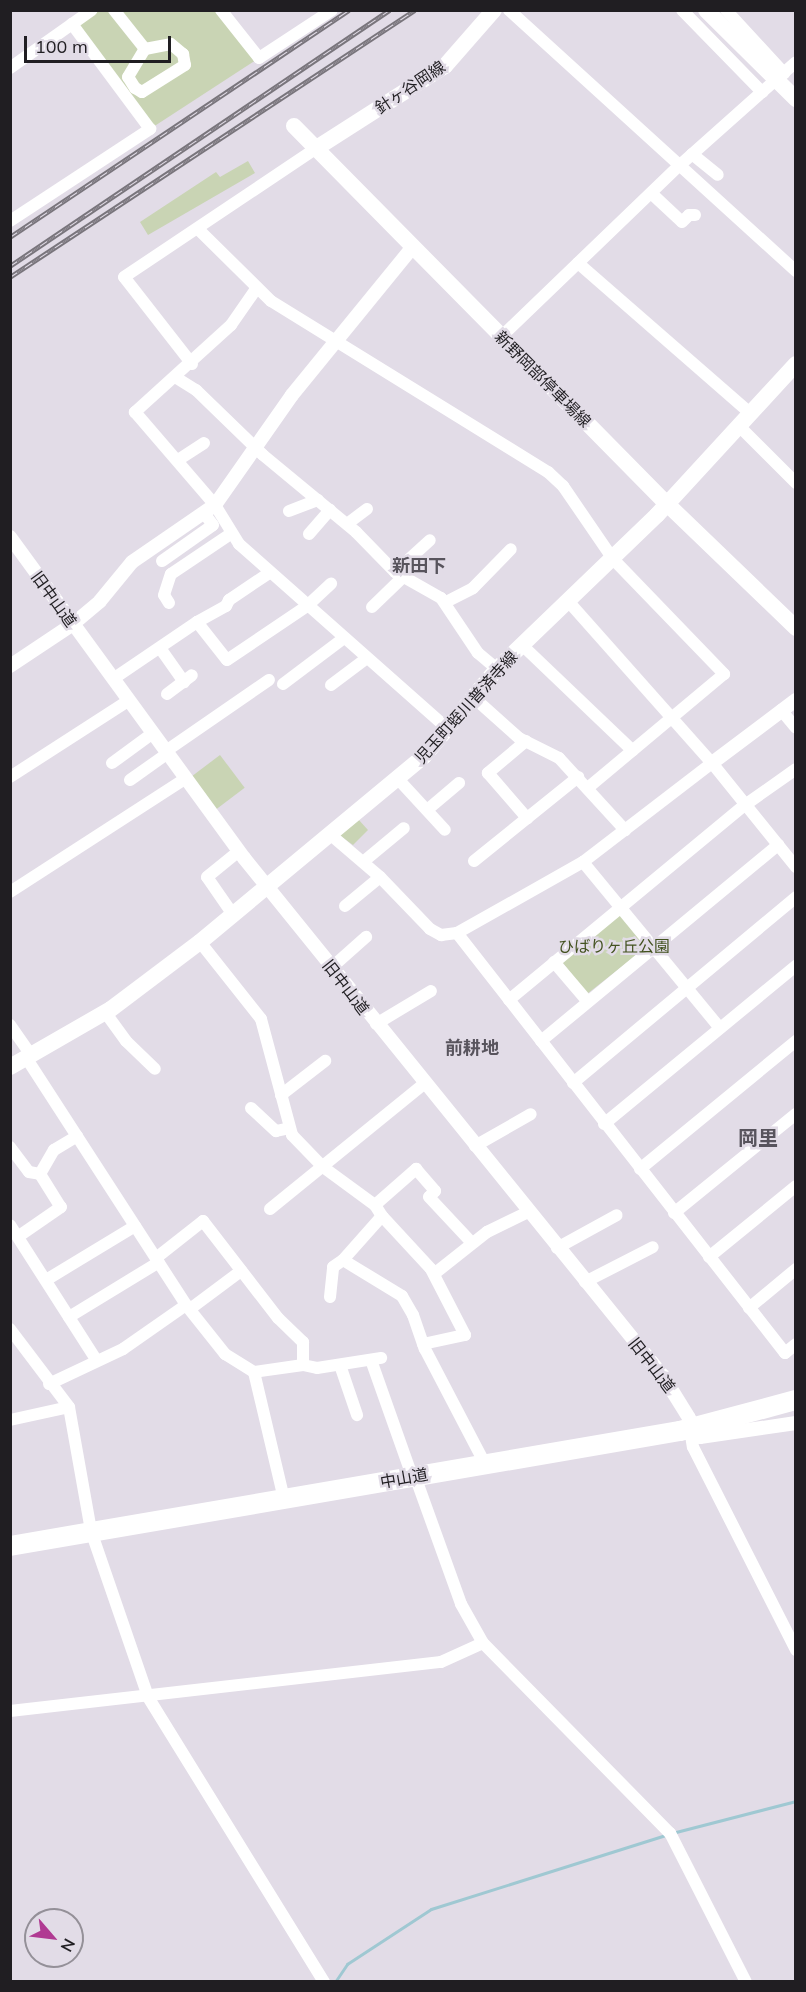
<!DOCTYPE html>
<html>
<head>
<meta charset="utf-8">
<style>
	body { margin:0 }
	#map { position:relative; width:806px; height:1992px; overflow:hidden; background:#e2dce7; font-family:Mulish,"Noto Sans JP",sans-serif }
	div>[style] { position:absolute }
	[style*='--x'] { left:calc(var(--x)*1px); top:calc(var(--y)*1px); width:calc(var(--w)*1px); rotate:calc(var(--a)*1deg) }
	.green>* { inset:0; background:#c9d4b4; transform-origin:0 0 }
	.stream>* { height:3px; margin:-1.5px; padding:0 1.5px; transform-origin:1.5px; border-radius:1.5px; background:#9fc8d2 }
	.minor>* { height:12px; margin:-6px; padding:0 6px; transform-origin:6px; border-radius:6px; background:#fff }
	.tertiary>* { height:14px; margin:-7px; padding:0 7px; transform-origin:7px; border-radius:7px; background:#fff }
	.secondary>* { height:16px; margin:-8px; padding:0 8px; transform-origin:8px; border-radius:8px; background:#fff }
	.trunk>* { height:20px; margin:-10px; padding:0 10px; transform-origin:10px; border-radius:10px; background:#fff }
	.rail>* { height:5px; margin-top:-2.5px; transform-origin:0; background:repeating-linear-gradient(90deg,#e2dce7 0 9px,#79757c 0 18px); box-sizing:border-box; border-block:2px solid #79757c }
	span { translate:-50% -50%; white-space:nowrap; text-align:center; line-height:1.15; -webkit-text-stroke:5px #e2dce7; paint-order:stroke }
	.street-label { font-size:16px; color:#201e22 }
	.park-label { font-size:16px; color:#435220 }
	.neighbourhood-label { font-size:18px; color:#58545d; font-weight:700 }
	.quarter-label { font-size:20px; color:#58545d; font-weight:700 }
	.frame { position:absolute; inset:0; border:12px solid #201e22; pointer-events:none }
	.north { position:absolute; left:24px; top:1908px; width:60px; height:60px; box-sizing:border-box; background:#e2dce7; border:2px solid #949098; border-radius:50%; rotate:118deg; font-size:16px; font-weight:700; line-height:24px; text-align:center; color:#201e22 }
	.north::after { content:''; display:block; margin:auto; width:21px; height:27px; background:#b03a92; clip-path:polygon(50% 0,100% 100%,50% 72%,0 100%) }
	.scale { position:absolute; left:24px; top:36px; width:147px; height:27px; box-sizing:border-box; border:3px solid #201e22; border-top:0; padding-left:8px; font-size:18px; line-height:21px; white-space:nowrap; color:#201e22; -webkit-text-stroke:4px #e2dce7; paint-order:stroke }
</style>
</head>
<body>
<div id="map">
	<div class="green">
		<div style="clip-path:polygon(89px 11px,222px 11px,259px 58px,150px 129px,72px 24px)"></div>
		<div style="clip-path:polygon(248px 161px,255px 173px,148px 235px,140px 222px,216px 172px,220px 177px)"></div>
		<div style="left:220px;top:755px;width:41px;height:36px;rotate:53deg"></div>
		<div style="clip-path:polygon(358px 819px,368px 830px,353px 845px,339px 835px)"></div>
		<div style="left:621px;top:914px;width:42px;height:76px;rotate:52deg"></div>
	</div>
	<div class="stream">
		<div style="--x:672;--y:1833;--w:128;--a:-14.5"></div>
		<div style="--x:335;--y:1982;--w:22;--a:-56"></div>
		<div style="--x:347;--y:1964;--w:100;--a:-33.2"></div>
		<div style="--x:431;--y:1909;--w:246;--a:-17.5"></div>
	</div>
	<div class="minor">
		<div style="--x:114;--y:10;--w:50;--a:51.5"></div>
		<div style="--x:221;--y:10;--w:61;--a:51.6"></div>
		<div style="--x:259;--y:58;--w:87;--a:-33.3"></div>
		<div style="--x:509;--y:10;--w:388;--a:42.3"></div>
		<div style="--x:682;--y:10;--w:115;--a:45.7"></div>
		<div style="--x:762;--y:92;--w:45;--a:-41.4"></div>
		<div style="--x:726;--y:10;--w:86;--a:47.4"></div>
		<div style="--x:171;--y:44;--w:16;--a:40"></div>
		<div style="--x:183;--y:54;--w:11;--a:80"></div>
		<div style="--x:185;--y:65;--w:51;--a:147.9"></div>
		<div style="--x:142;--y:92;--w:8;--a:-150"></div>
		<div style="--x:135;--y:88;--w:13;--a:-122"></div>
		<div style="--x:128;--y:77;--w:33;--a:-59"></div>
		<div style="--x:145;--y:49;--w:26;--a:-11"></div>
		<div style="--x:10;--y:68;--w:100;--a:-35.3"></div>
		<div style="--x:692;--y:154;--w:33;--a:39"></div>
		<div style="--x:651;--y:193;--w:42;--a:43.1"></div>
		<div style="--x:682;--y:222;--w:10;--a:-45"></div>
		<div style="--x:689;--y:215;--w:6;--a:0"></div>
		<div style="--x:10;--y:221;--w:168;--a:-33.3"></div>
		<div style="--x:150;--y:129;--w:131;--a:-126.6"></div>
		<div style="--x:199;--y:230;--w:101;--a:44.6"></div>
		<div style="--x:271;--y:301;--w:326;--a:31.7"></div>
		<div style="--x:548;--y:472;--w:21;--a:43"></div>
		<div style="--x:563;--y:486;--w:88;--a:55.6"></div>
		<div style="--x:613;--y:559;--w:160;--a:46"></div>
		<div style="--x:724;--y:674;--w:176;--a:140.1"></div>
		<div style="--x:578;--y:263;--w:228;--a:41.1"></div>
		<div style="--x:256;--y:289;--w:44;--a:124.8"></div>
		<div style="--x:231;--y:325;--w:130;--a:137.8"></div>
		<div style="--x:135;--y:412;--w:123;--a:49.3"></div>
		<div style="--x:215;--y:505;--w:46;--a:58.4"></div>
		<div style="--x:239;--y:544;--w:276;--a:41.5"></div>
		<div style="--x:501;--y:337;--w:248;--a:-43.9"></div>
		<div style="--x:680;--y:165;--w:110;--a:-41.7"></div>
		<div style="--x:192;--y:364;--w:110;--a:-128"></div>
		<div style="--x:124;--y:277;--w:230;--a:-33.8"></div>
		<div style="--x:175;--y:377;--w:25;--a:32"></div>
		<div style="--x:196;--y:390;--w:93;--a:44.1"></div>
		<div style="--x:263;--y:455;--w:121;--a:39.6"></div>
		<div style="--x:356;--y:532;--w:56;--a:45.7"></div>
		<div style="--x:395;--y:572;--w:53;--a:29.5"></div>
		<div style="--x:441;--y:598;--w:66;--a:56.1"></div>
		<div style="--x:478;--y:653;--w:25;--a:40"></div>
		<div style="--x:739;--y:426;--w:81;--a:45"></div>
		<div style="--x:178;--y:460;--w:31;--a:-33"></div>
		<div style="--x:289;--y:511;--w:31;--a:-21"></div>
		<div style="--x:347;--y:524;--w:25;--a:-37"></div>
		<div style="--x:309;--y:534;--w:32;--a:-49"></div>
		<div style="--x:162;--y:561;--w:62;--a:-35.2"></div>
		<div style="--x:213;--y:525;--w:15;--a:-127"></div>
		<div style="--x:395;--y:572;--w:47;--a:-42.4"></div>
		<div style="--x:568;--y:601;--w:217;--a:48.4"></div>
		<div style="--x:712;--y:763;--w:134;--a:51.1"></div>
		<div style="--x:446;--y:602;--w:30;--a:-27"></div>
		<div style="--x:473;--y:588;--w:54;--a:-45.7"></div>
		<div style="--x:169;--y:603;--w:9;--a:-122"></div>
		<div style="--x:164;--y:595;--w:22;--a:-72"></div>
		<div style="--x:171;--y:574;--w:73;--a:-33.9"></div>
		<div style="--x:372;--y:607;--w:43;--a:-44.1"></div>
		<div style="--x:197;--y:622;--w:33;--a:-29"></div>
		<div style="--x:226;--y:606;--w:7;--a:-63"></div>
		<div style="--x:229;--y:600;--w:48;--a:-34"></div>
		<div style="--x:522;--y:645;--w:153;--a:43.7"></div>
		<div style="--x:160;--y:648;--w:42;--a:54.8"></div>
		<div style="--x:113;--y:679;--w:102;--a:-34.2"></div>
		<div style="--x:197;--y:622;--w:48;--a:51.7"></div>
		<div style="--x:227;--y:660;--w:97;--a:-34"></div>
		<div style="--x:307;--y:606;--w:33;--a:-43"></div>
		<div style="--x:283;--y:684;--w:76;--a:-37"></div>
		<div style="--x:331;--y:685;--w:45;--a:-36.9"></div>
		<div style="--x:167;--y:694;--w:31;--a:-37"></div>
		<div style="--x:472;--y:696;--w:63;--a:41.8"></div>
		<div style="--x:519;--y:738;--w:45;--a:26.6"></div>
		<div style="--x:559;--y:758;--w:98;--a:47.5"></div>
		<div style="--x:781;--y:710;--w:23;--a:50"></div>
		<div style="--x:526;--y:741;--w:50;--a:139.9"></div>
		<div style="--x:488;--y:773;--w:60;--a:49.1"></div>
		<div style="--x:166;--y:751;--w:125;--a:-34.6"></div>
		<div style="--x:112;--y:763;--w:51;--a:-36.2"></div>
		<div style="--x:10;--y:777;--w:140;--a:-32.8"></div>
		<div style="--x:398;--y:779;--w:69;--a:47.3"></div>
		<div style="--x:130;--y:780;--w:47;--a:-35.4"></div>
		<div style="--x:427;--y:810;--w:42;--a:-40.2"></div>
		<div style="--x:332;--y:836;--w:63;--a:40.5"></div>
		<div style="--x:380;--y:877;--w:72;--a:46.1"></div>
		<div style="--x:430;--y:929;--w:13;--a:29"></div>
		<div style="--x:441;--y:935;--w:16;--a:-7"></div>
		<div style="--x:457;--y:933;--w:145;--a:-29.4"></div>
		<div style="--x:583;--y:862;--w:163;--a:-37.5"></div>
		<div style="--x:474;--y:861;--w:134;--a:-38.9"></div>
		<div style="--x:363;--y:862;--w:53;--a:-39.7"></div>
		<div style="--x:583;--y:862;--w:215;--a:50.5"></div>
		<div style="--x:10;--y:892;--w:210;--a:-32.9"></div>
		<div style="--x:345;--y:906;--w:45;--a:-39.6"></div>
		<div style="--x:234;--y:916;--w:47;--a:-124.7"></div>
		<div style="--x:207;--y:877;--w:41;--a:-39.1"></div>
		<div style="--x:457;--y:933;--w:533;--a:52.01"></div>
		<div style="--x:785;--y:1353;--w:14;--a:-39"></div>
		<div style="--x:200;--y:942;--w:98;--a:51.6"></div>
		<div style="--x:261;--y:1019;--w:120;--a:75"></div>
		<div style="--x:292;--y:1135;--w:45;--a:45.9"></div>
		<div style="--x:323;--y:1167;--w:64;--a:36.2"></div>
		<div style="--x:375;--y:1205;--w:13;--a:58"></div>
		<div style="--x:554;--y:962;--w:52;--a:49.6"></div>
		<div style="--x:331;--y:968;--w:47;--a:-41.5"></div>
		<div style="--x:509;--y:1000;--w:306;--a:-39.6"></div>
		<div style="--x:745;--y:805;--w:62;--a:-35.2"></div>
		<div style="--x:105;--y:1012;--w:36;--a:54"></div>
		<div style="--x:126;--y:1041;--w:40;--a:44"></div>
		<div style="--x:376;--y:1024;--w:64;--a:-31"></div>
		<div style="--x:10;--y:1025;--w:38;--a:55"></div>
		<div style="--x:541;--y:1041;--w:308;--a:-39.6"></div>
		<div style="--x:27;--y:1059;--w:293;--a:57.1"></div>
		<div style="--x:186;--y:1305;--w:63;--a:51.5"></div>
		<div style="--x:225;--y:1354;--w:34;--a:32"></div>
		<div style="--x:254;--y:1372;--w:130;--a:76.7"></div>
		<div style="--x:573;--y:1083;--w:290;--a:-39.8"></div>
		<div style="--x:281;--y:1095;--w:56;--a:-37.7"></div>
		<div style="--x:251;--y:1108;--w:34;--a:43"></div>
		<div style="--x:276;--y:1131;--w:14;--a:-12"></div>
		<div style="--x:604;--y:1124;--w:249;--a:-39.5"></div>
		<div style="--x:475;--y:1146;--w:64;--a:-29.7"></div>
		<div style="--x:10;--y:1147;--w:31;--a:53"></div>
		<div style="--x:29;--y:1172;--w:11;--a:10"></div>
		<div style="--x:40;--y:1174;--w:39;--a:58"></div>
		<div style="--x:61;--y:1207;--w:51;--a:145.4"></div>
		<div style="--x:640;--y:1169;--w:202;--a:-39.4"></div>
		<div style="--x:40;--y:1174;--w:28;--a:-60"></div>
		<div style="--x:54;--y:1150;--w:27;--a:-31"></div>
		<div style="--x:375;--y:1205;--w:55;--a:-41.3"></div>
		<div style="--x:416;--y:1169;--w:29;--a:49"></div>
		<div style="--x:435;--y:1191;--w:8;--a:135"></div>
		<div style="--x:429;--y:1197;--w:63;--a:46.9"></div>
		<div style="--x:270;--y:1209;--w:198;--a:-39.1"></div>
		<div style="--x:674;--y:1213;--w:157;--a:-39.1"></div>
		<div style="--x:10;--y:1225;--w:161;--a:57.4"></div>
		<div style="--x:557;--y:1248;--w:68;--a:-28.8"></div>
		<div style="--x:709;--y:1257;--w:112;--a:-39.2"></div>
		<div style="--x:156;--y:1258;--w:60;--a:-38.2"></div>
		<div style="--x:203;--y:1221;--w:123;--a:52.3"></div>
		<div style="--x:278;--y:1318;--w:35;--a:44"></div>
		<div style="--x:303;--y:1342;--w:23;--a:90"></div>
		<div style="--x:303;--y:1365;--w:49;--a:171.9"></div>
		<div style="--x:434;--y:1274;--w:68;--a:-38.4"></div>
		<div style="--x:487;--y:1232;--w:46;--a:-26"></div>
		<div style="--x:46;--y:1280;--w:104;--a:-31.2"></div>
		<div style="--x:585;--y:1282;--w:76;--a:-27.2"></div>
		<div style="--x:330;--y:1297;--w:30;--a:-84"></div>
		<div style="--x:333;--y:1267;--w:12;--a:-35"></div>
		<div style="--x:749;--y:1308;--w:61;--a:-39.7"></div>
		<div style="--x:190;--y:1309;--w:64;--a:-36.7"></div>
		<div style="--x:69;--y:1317;--w:105;--a:-31.4"></div>
		<div style="--x:10;--y:1329;--w:98;--a:52.9"></div>
		<div style="--x:69;--y:1407;--w:126;--a:79.9"></div>
		<div style="--x:91;--y:1531;--w:176;--a:71"></div>
		<div style="--x:148;--y:1697;--w:335;--a:58.3"></div>
		<div style="--x:423;--y:1344;--w:43;--a:-12.1"></div>
		<div style="--x:465;--y:1335;--w:74;--a:-117.3"></div>
		<div style="--x:431;--y:1269;--w:72;--a:-132.8"></div>
		<div style="--x:382;--y:1216;--w:59;--a:131.6"></div>
		<div style="--x:343;--y:1260;--w:69;--a:31.4"></div>
		<div style="--x:402;--y:1296;--w:22;--a:60"></div>
		<div style="--x:413;--y:1315;--w:36;--a:71"></div>
		<div style="--x:425;--y:1349;--w:130;--a:62.4"></div>
		<div style="--x:371;--y:1360;--w:123;--a:70.5"></div>
		<div style="--x:303;--y:1365;--w:14;--a:12"></div>
		<div style="--x:317;--y:1368;--w:65;--a:-8.9"></div>
		<div style="--x:340;--y:1365;--w:53;--a:71.2"></div>
		<div style="--x:49;--y:1384;--w:82;--a:-25.3"></div>
		<div style="--x:123;--y:1349;--w:77;--a:-34.9"></div>
		<div style="--x:10;--y:1420;--w:60;--a:-12.4"></div>
		<div style="--x:690;--y:1429;--w:18;--a:81"></div>
		<div style="--x:693;--y:1447;--w:228;--a:63.1"></div>
		<div style="--x:415;--y:1476;--w:136;--a:70.2"></div>
		<div style="--x:461;--y:1604;--w:45;--a:60.6"></div>
		<div style="--x:483;--y:1643;--w:267;--a:45.5"></div>
		<div style="--x:670;--y:1833;--w:167;--a:63"></div>
		<div style="--x:10;--y:1711;--w:434;--a:-6.5"></div>
		<div style="--x:441;--y:1662;--w:46;--a:-24.3"></div>
	</div>
	<div class="tertiary">
		<div style="--x:10;--y:537;--w:397;--a:53.9"></div>
		<div style="--x:244;--y:858;--w:666;--a:51.03"></div>
		<div style="--x:663;--y:1376;--w:49;--a:58.2"></div>
		<div style="--x:689;--y:1418;--w:15;--a:79"></div>
		<div style="--x:692;--y:1433;--w:9;--a:27"></div>
		<div style="--x:700;--y:1437;--w:97;--a:-8.3"></div>
		<div style="--x:10;--y:666;--w:76;--a:-33.7"></div>
		<div style="--x:73;--y:624;--w:35;--a:-40"></div>
		<div style="--x:100;--y:601;--w:50;--a:-50.6"></div>
		<div style="--x:132;--y:562;--w:101;--a:-34.5"></div>
		<div style="--x:215;--y:505;--w:134;--a:-55"></div>
		<div style="--x:292;--y:395;--w:190;--a:-50.8"></div>
		<div style="--x:712;--y:763;--w:105;--a:-36.9"></div>
	</div>
	<div class="secondary">
		<div style="--x:706;--y:10;--w:127;--a:44.7"></div>
		<div style="--x:294;--y:126;--w:524;--a:45.39"></div>
		<div style="--x:662;--y:499;--w:186;--a:43.9"></div>
		<div style="--x:315;--y:149;--w:154;--a:-32.6"></div>
		<div style="--x:445;--y:66;--w:74;--a:-48.8"></div>
		<div style="--x:10;--y:1067;--w:116;--a:-29.9"></div>
		<div style="--x:111;--y:1009;--w:111;--a:-37"></div>
		<div style="--x:200;--y:942;--w:291;--a:-39.7"></div>
		<div style="--x:424;--y:756;--w:114;--a:-50"></div>
		<div style="--x:497;--y:669;--w:222;--a:-43.9"></div>
		<div style="--x:657;--y:515;--w:205;--a:-47.4"></div>
	</div>
	<div class="trunk">
		<div style="--x:10;--y:1546;--w:680;--a:-9.74"></div>
		<div style="--x:680;--y:1431;--w:120;--a:-15"></div>
	</div>
	<div class="rail">
		<div style="--x:10;--y:237;--w:408;--a:-33.8"></div>
		<div style="--x:10;--y:266;--w:458;--a:-34"></div>
		<div style="--x:10;--y:277;--w:485;--a:-33.4"></div>
	</div>
	<div class="street-label">
		<span style="left:410px;top:87px;rotate:-34deg">針ヶ谷岡線</span>
		<span style="left:543px;top:379px;rotate:45deg">新野岡部停車場線</span>
		<span style="left:54px;top:599px;rotate:54deg">旧中山道</span>
		<span style="left:466px;top:707px;rotate:-48deg">児玉町蛭川普済寺線</span>
		<span style="left:346px;top:987px;rotate:52deg">旧中山道</span>
		<span style="left:652px;top:1365px;rotate:52deg">旧中山道</span>
		<span style="left:404px;top:1478px;rotate:-10deg">中山道</span>
	</div>
	<div class="park-label">
		<span style="left:614px;top:946px">ひばりヶ丘公園</span>
	</div>
	<div class="neighbourhood-label">
		<span style="left:419px;top:566px">新田下</span>
		<span style="left:472px;top:1048px">前耕地</span>
	</div>
	<div class="quarter-label">
		<span style="left:758px;top:1137px">岡里</span>
	</div>
	<div class="frame"></div>
	<div class="north">N</div>
	<div class="scale">100 m</div>
</div>
</body>
</html>
